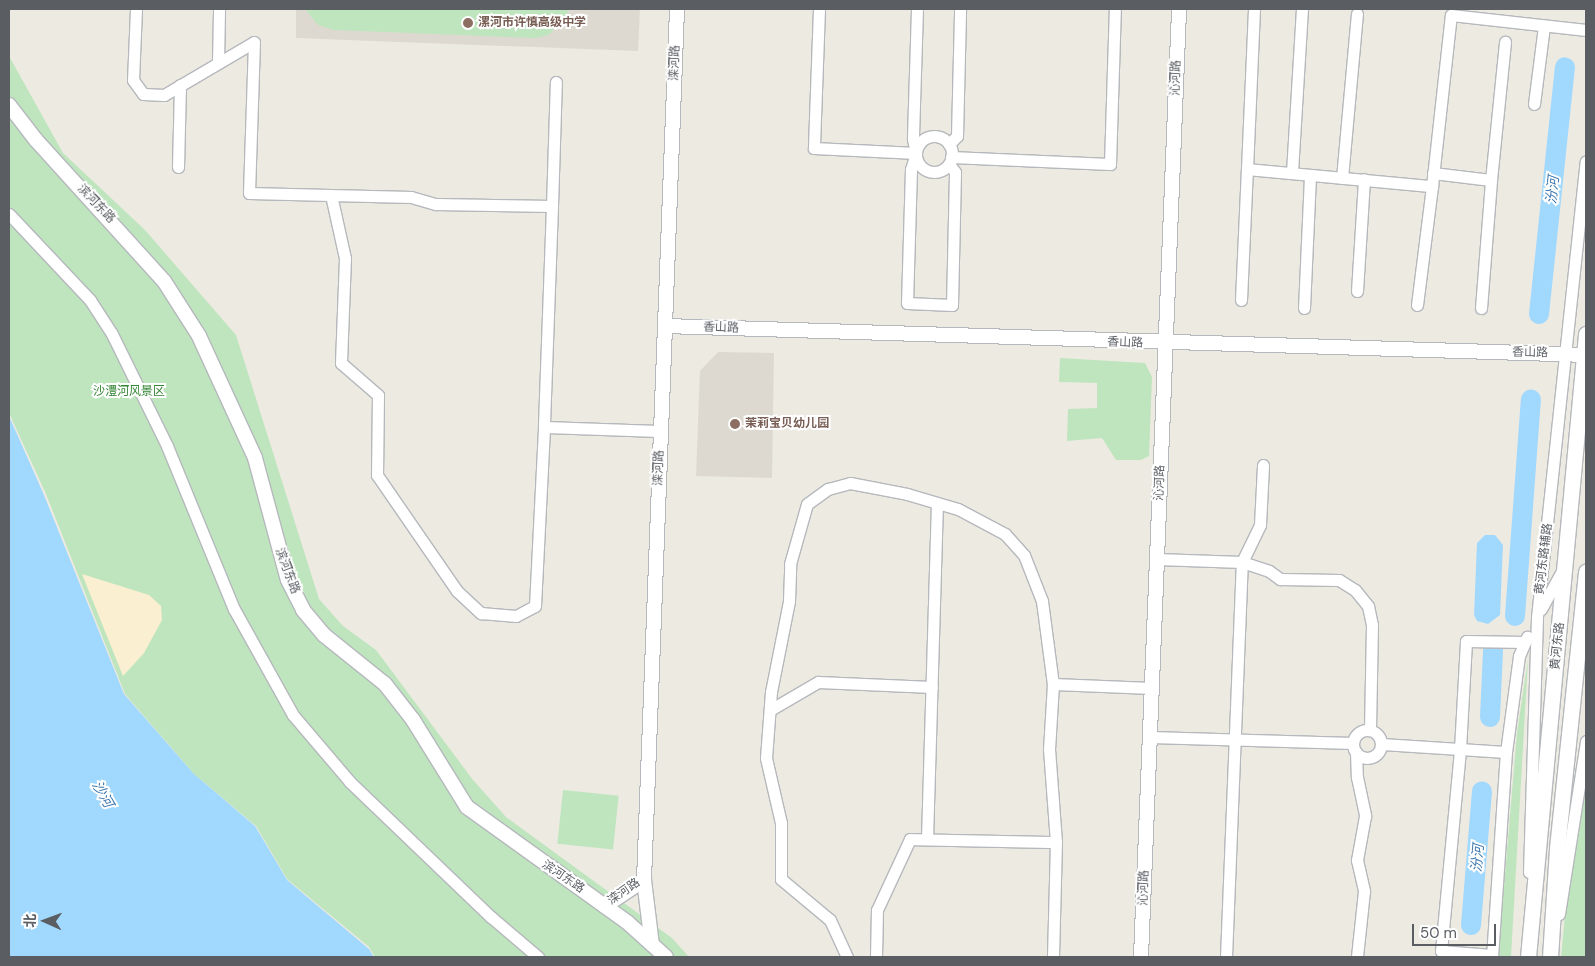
<!DOCTYPE html>
<html>
<head>
<meta charset="utf-8">
<style>
	body { margin:0 }
	#map { position:relative; width:1595px; height:966px; overflow:hidden; background:#edeae2; font-family:"DM Sans","Noto Sans SC",sans-serif }
	div>[style] { position:absolute }
	[style*='--x'] { left:calc(var(--x)*1px); top:calc(var(--y)*1px); width:calc(var(--w)*1px); rotate:calc(var(--a)*1deg) }
	.education>* { inset:0; background:#ddd9d0 }
	.green>* { inset:0; background:#bfe5be; transform-origin:0 0 }
	.sand>* { inset:0; background:#faefd0 }
	.water>* { inset:0; background:#a1d8fe }
	.river>* { height:20px; margin:-10px; padding:0 10px; transform-origin:10px; border-radius:10px; background:#a1d8fe }
	.roads { filter:drop-shadow(1px 0 #b5b8bc) drop-shadow(-1px 0 #b5b8bc) drop-shadow(0 1px #b5b8bc) drop-shadow(0 -1px #b5b8bc) }
	.minor>* { height:11px; margin:-5.5px; padding:0 5.5px; transform-origin:5.5px; border-radius:5.5px; background:#fff }
	.minor>.ring { margin:-5.5px; padding:0; box-sizing:content-box; background:none; border:11px solid #fff; border-radius:50% }
	.tertiary>* { height:14px; margin:-7px; padding:0 7px; transform-origin:7px; border-radius:7px; background:#fff }
	.secondary>* { height:15px; margin:-7.5px; padding:0 7.5px; transform-origin:7.5px; border-radius:7.5px; background:#fff }
	.dots>* { width:14px; height:14px; translate:-50% -50%; box-sizing:border-box; border:2px solid #fff; border-radius:50% }
	span { translate:-50% -50%; white-space:nowrap; text-align:center; line-height:1.15; -webkit-text-stroke:4px #fff; paint-order:stroke }
	.education-label { font-size:12px; color:#785e54; font-weight:700 }
	.left { translate:0 -50%; text-align:left }
	.street-label { font-size:12px; color:#5a5e63 }
	.park-label { font-size:12px; color:#368637 }
	.water-label { font-size:14px; color:#3f79af; font-style:italic }
	.frame { position:absolute; inset:0; border:10px solid #5a5e63; pointer-events:none }
	.north { position:absolute; left:20px; top:896px; width:50px; height:50px; -webkit-text-stroke:4px #fff; paint-order:stroke; rotate:272deg; font-size:14px; font-weight:700; line-height:20px; text-align:center; color:#5a5e63 }
	.north::after { content:''; display:block; margin:auto; width:18px; height:22px; background:#5a5e63; clip-path:polygon(50% 0,100% 100%,50% 72%,0 100%) }
	.scale { position:absolute; left:1412px; top:924px; width:84px; height:22px; box-sizing:border-box; border:2px solid #5a5e63; border-top:0; padding-left:6px; font-size:15px; line-height:18px; white-space:nowrap; color:#5a5e63; -webkit-text-stroke:4px #fff; paint-order:stroke }
</style>
</head>
<body>
<div id="map">
	<div class="education">
		<div style="clip-path:polygon(296px 9px,640px 9px,638px 51px,296px 38px)"></div>
		<div style="clip-path:polygon(718px 352px,774px 353px,772px 478px,696px 476px,700px 371px)"></div>
	</div>
	<div class="green">
		<div style="clip-path:polygon(305px 9px,570px 9px,549px 35px,535px 38px,334px 30px,318px 25px)"></div>
		<div style="clip-path:polygon(9px 56px,63px 153px,145px 230px,236px 335px,319px 599px,343px 626px,376px 650px,473px 780px,506px 817px,672px 938px,689px 957px,375px 957px,369px 947px,287px 879px,256px 826px,194px 774px,125px 694px,46px 494px,9px 413px)"></div>
		<div style="clip-path:polygon(1060px 358px,1145px 363px,1152px 377px,1149px 456px,1141px 460px,1116px 460px,1102px 438px,1067px 441px,1068px 409px,1097px 408px,1097px 383px,1059px 382px)"></div>
		<div style="clip-path:polygon(1528px 659px,1511px 957px,1498px 957px,1517px 733px)"></div>
		<div style="clip-path:polygon(1586px 755px,1586px 957px,1561px 957px,1571px 855px)"></div>
		<div style="left:563px;top:790px;width:56px;height:54px;rotate:6deg"></div>
	</div>
	<div class="sand">
		<div style="clip-path:polygon(82px 574px,149px 595px,161px 606px,162px 620px,144px 653px,123px 676px)"></div>
	</div>
	<div class="water">
		<div style="clip-path:polygon(9px 416px,44px 495px,124px 694px,194px 774px,255px 826px,287px 880px,369px 949px,374px 957px,9px 957px)"></div>
		<div style="clip-path:polygon(1485px 535px,1495px 535px,1503px 545px,1500px 615px,1488px 624px,1477px 621px,1474px 615px,1477px 543px)"></div>
	</div>
	<div class="river">
		<div style="--x:1539;--y:314;--w:248;--a:-84"></div>
		<div style="--x:1515;--y:616;--w:217;--a:-85.8"></div>
		<div style="--x:1490;--y:717;--w:66;--a:-87.4"></div>
		<div style="--x:1471;--y:925;--w:134;--a:-85.3"></div>
	</div>
	<div class="roads">
		<div class="minor">
			<div style="--x:136;--y:9;--w:71;--a:92.4"></div>
			<div style="--x:133;--y:80;--w:17;--a:54"></div>
			<div style="--x:143;--y:94;--w:21;--a:3"></div>
			<div style="--x:164;--y:95;--w:104;--a:-30.5"></div>
			<div style="--x:254;--y:42;--w:151;--a:91.9"></div>
			<div style="--x:249;--y:193;--w:162;--a:1.4"></div>
			<div style="--x:411;--y:197;--w:26;--a:16"></div>
			<div style="--x:436;--y:204;--w:116;--a:1"></div>
			<div style="--x:552;--y:206;--w:221;--a:92.1"></div>
			<div style="--x:544;--y:427;--w:116;--a:2"></div>
			<div style="--x:819;--y:9;--w:139;--a:92.1"></div>
			<div style="--x:814;--y:148;--w:102;--a:2.8"></div>
			<div style="--x:917;--y:9;--w:130;--a:91.8"></div>
			<div style="--x:913;--y:139;--w:14;--a:78"></div>
			<div style="--x:916;--y:153;--w:17;--a:107"></div>
			<div style="--x:911;--y:169;--w:134;--a:91.7"></div>
			<div style="--x:907;--y:303;--w:45;--a:2.5"></div>
			<div style="--x:952;--y:305;--w:133;--a:-88.7"></div>
			<div style="--x:955;--y:172;--w:10;--a:-127"></div>
			<div style="--x:1254;--y:9;--w:160;--a:92.5"></div>
			<div style="--x:1247;--y:169;--w:186;--a:5.3"></div>
			<div style="--x:1432;--y:186;--w:172;--a:-83.7"></div>
			<div style="--x:1451;--y:15;--w:136;--a:6.3"></div>
			<div style="--x:218;--y:63;--w:54;--a:-88.9"></div>
			<div style="--x:1534;--y:104;--w:79;--a:-82.7"></div>
			<div class="ring" style="left:916px;top:136px;width:25px;height:25px"></div>
			<div style="--x:949;--y:144;--w:11;--a:-45"></div>
			<div style="--x:957;--y:136;--w:127;--a:-88.6"></div>
			<div style="--x:951;--y:157;--w:159;--a:2.5"></div>
			<div style="--x:1110;--y:164;--w:155;--a:-88.2"></div>
			<div style="--x:178;--y:167;--w:82;--a:-88.6"></div>
			<div style="--x:1292;--y:172;--w:163;--a:-86.5"></div>
			<div style="--x:1433;--y:173;--w:58;--a:6.9"></div>
			<div style="--x:1491;--y:180;--w:139;--a:-84.2"></div>
			<div style="--x:1342;--y:178;--w:165;--a:-84.8"></div>
			<div style="--x:331;--y:195;--w:65;--a:77.5"></div>
			<div style="--x:345;--y:258;--w:105;--a:92.2"></div>
			<div style="--x:341;--y:363;--w:49;--a:40.9"></div>
			<div style="--x:378;--y:395;--w:80;--a:90.7"></div>
			<div style="--x:377;--y:475;--w:141;--a:55.4"></div>
			<div style="--x:457;--y:591;--w:33;--a:43"></div>
			<div style="--x:481;--y:613;--w:35;--a:5"></div>
			<div style="--x:516;--y:616;--w:21;--a:-28"></div>
			<div style="--x:535;--y:606;--w:179;--a:-87.1"></div>
			<div style="--x:552;--y:206;--w:124;--a:-88.2"></div>
			<div style="--x:9;--y:214;--w:118;--a:46.7"></div>
			<div style="--x:90;--y:300;--w:40;--a:57.1"></div>
			<div style="--x:112;--y:334;--w:125;--a:63.8"></div>
			<div style="--x:167;--y:446;--w:176;--a:67.7"></div>
			<div style="--x:234;--y:609;--w:121;--a:60.9"></div>
			<div style="--x:293;--y:715;--w:88;--a:49.6"></div>
			<div style="--x:350;--y:782;--w:195;--a:43.8"></div>
			<div style="--x:491;--y:917;--w:62;--a:40.4"></div>
			<div style="--x:1357;--y:291;--w:112;--a:-86.4"></div>
			<div style="--x:1241;--y:300;--w:131;--a:-87.4"></div>
			<div style="--x:1417;--y:305;--w:120;--a:-82.8"></div>
			<div style="--x:1304;--y:308;--w:133;--a:-87.4"></div>
			<div style="--x:1481;--y:308;--w:128;--a:-85.5"></div>
			<div style="--x:1157;--y:559;--w:85;--a:2"></div>
			<div style="--x:1242;--y:562;--w:28;--a:18"></div>
			<div style="--x:1269;--y:571;--w:14;--a:36"></div>
			<div style="--x:1280;--y:579;--w:59;--a:1"></div>
			<div style="--x:1339;--y:580;--w:19;--a:32"></div>
			<div style="--x:1355;--y:590;--w:21;--a:51"></div>
			<div style="--x:1368;--y:606;--w:19;--a:78"></div>
			<div style="--x:1372;--y:625;--w:105;--a:91.1"></div>
			<div style="--x:1541;--y:609;--w:43;--a:-61.1"></div>
			<div style="--x:1053;--y:684;--w:99;--a:2.3"></div>
			<div style="--x:770;--y:710;--w:56;--a:-30.3"></div>
			<div style="--x:818;--y:682;--w:114;--a:2.5"></div>
			<div class="ring" style="left:1353px;top:730px;width:17px;height:17px"></div>
			<div style="--x:1150;--y:737;--w:203;--a:1.7"></div>
			<div style="--x:1382;--y:744;--w:124;--a:3.7"></div>
			<div style="--x:1356;--y:752;--w:25;--a:88"></div>
			<div style="--x:1357;--y:777;--w:40;--a:78"></div>
			<div style="--x:1365;--y:816;--w:45;--a:100.3"></div>
			<div style="--x:1357;--y:860;--w:32;--a:77"></div>
			<div style="--x:1364;--y:891;--w:66;--a:96.1"></div>
			<div style="--x:927;--y:839;--w:336;--a:-88.3"></div>
			<div style="--x:1529;--y:872;--w:255;--a:-88.2"></div>
			<div style="--x:1537;--y:617;--w:458;--a:-83.9"></div>
			<div style="--x:1559;--y:914;--w:175;--a:-81.1"></div>
			<div style="--x:1492;--y:955;--w:51;--a:-175.5"></div>
			<div style="--x:1441;--y:951;--w:203;--a:-84.6"></div>
			<div style="--x:1460;--y:749;--w:108;--a:-86.8"></div>
			<div style="--x:1466;--y:641;--w:59;--a:1"></div>
			<div style="--x:847;--y:957;--w:41;--a:-114.7"></div>
			<div style="--x:830;--y:920;--w:64;--a:-140.1"></div>
			<div style="--x:781;--y:879;--w:56;--a:-90"></div>
			<div style="--x:781;--y:823;--w:67;--a:-103"></div>
			<div style="--x:766;--y:758;--w:66;--a:-85.7"></div>
			<div style="--x:771;--y:692;--w:93;--a:-78.8"></div>
			<div style="--x:789;--y:601;--w:37;--a:-88"></div>
			<div style="--x:790;--y:564;--w:62;--a:-74.2"></div>
			<div style="--x:807;--y:504;--w:26;--a:-36"></div>
			<div style="--x:828;--y:489;--w:23;--a:-15"></div>
			<div style="--x:850;--y:483;--w:58;--a:10.9"></div>
			<div style="--x:907;--y:494;--w:53;--a:16.4"></div>
			<div style="--x:958;--y:509;--w:53;--a:28"></div>
			<div style="--x:1005;--y:534;--w:28;--a:48"></div>
			<div style="--x:1024;--y:555;--w:49;--a:68.6"></div>
			<div style="--x:1042;--y:601;--w:84;--a:82.5"></div>
			<div style="--x:1053;--y:684;--w:65;--a:93.5"></div>
			<div style="--x:1049;--y:749;--w:93;--a:85.7"></div>
			<div style="--x:1056;--y:842;--w:115;--a:91.5"></div>
			<div style="--x:876;--y:957;--w:47;--a:-88.8"></div>
			<div style="--x:877;--y:910;--w:78;--a:-65.1"></div>
			<div style="--x:910;--y:839;--w:146;--a:1.2"></div>
			<div style="--x:1226;--y:957;--w:395;--a:-87.7"></div>
			<div style="--x:1242;--y:562;--w:41;--a:-64.1"></div>
			<div style="--x:1260;--y:525;--w:60;--a:-87.1"></div>
			<div style="--x:1492;--y:957;--w:205;--a:-86.1"></div>
			<div style="--x:1506;--y:752;--w:97;--a:-82.3"></div>
			<div style="--x:1519;--y:656;--w:21;--a:-67"></div>
		</div>
		<div class="tertiary">
			<div style="--x:9;--y:105;--w:44;--a:52.4"></div>
			<div style="--x:36;--y:140;--w:190;--a:47.8"></div>
			<div style="--x:164;--y:281;--w:65;--a:57.5"></div>
			<div style="--x:199;--y:336;--w:134;--a:65.3"></div>
			<div style="--x:255;--y:458;--w:126;--a:74.9"></div>
			<div style="--x:288;--y:580;--w:34;--a:63"></div>
			<div style="--x:303;--y:610;--w:33;--a:50"></div>
			<div style="--x:324;--y:635;--w:78;--a:38.8"></div>
			<div style="--x:385;--y:684;--w:46;--a:52.1"></div>
			<div style="--x:413;--y:720;--w:102;--a:58.2"></div>
			<div style="--x:467;--y:807;--w:197;--a:35.7"></div>
			<div style="--x:627;--y:922;--w:52;--a:41.9"></div>
			<div style="--x:665;--y:326;--w:921;--a:1.8"></div>
			<div style="--x:644;--y:880;--w:65;--a:83"></div>
			<div style="--x:605;--y:906;--w:47;--a:-33.7"></div>
			<div style="--x:644;--y:880;--w:872;--a:-87.83"></div>
			<div style="--x:1141;--y:957;--w:949;--a:-87.7"></div>
		</div>
		<div class="secondary">
			<div style="--x:1528;--y:957;--w:626;--a:-84.68"></div>
			<div style="--x:1550;--y:957;--w:109;--a:-86.3"></div>
			<div style="--x:1557;--y:848;--w:278;--a:-84"></div>
		</div>
	</div>
	<div class="dots">
		<div style="left:468px;top:23px;background:#8d6e63"></div>
		<div style="left:735px;top:424px;background:#8d6e63"></div>
	</div>
	<div class="education-label">
		<span class="left" style="left:478px;top:23px">漯河市许慎高级中学</span>
		<span class="left" style="left:745px;top:424px">茉莉宝贝幼儿园</span>
	</div>
	<div class="street-label">
		<span style="left:675px;top:63px;rotate:-88deg">滦河路</span>
		<span style="left:1176px;top:78px;rotate:-88deg">沁河路</span>
		<span style="left:96px;top:204px;rotate:46deg">滨河东路</span>
		<span style="left:721px;top:328px;rotate:2deg">香山路</span>
		<span style="left:1125px;top:343px;rotate:2deg">香山路</span>
		<span style="left:1530px;top:353px;rotate:1deg">香山路</span>
		<span style="left:659px;top:468px;rotate:-88deg">滦河路</span>
		<span style="left:1160px;top:483px;rotate:-88deg">沁河路</span>
		<span style="left:1544px;top:559px;rotate:-83deg">黄河东路辅路</span>
		<span style="left:287px;top:571px;rotate:69deg">滨河东路</span>
		<span style="left:1558px;top:646px;rotate:-84deg">黄河东路</span>
		<span style="left:563px;top:877px;rotate:34deg">滨河东路</span>
		<span style="left:1144px;top:888px;rotate:-88deg">沁河路</span>
		<span style="left:624px;top:892px;rotate:-35deg">滦河路</span>
	</div>
	<div class="park-label">
		<span style="left:129px;top:392px">沙澧河风景区</span>
	</div>
	<div class="water-label">
		<span style="left:1552px;top:190px;rotate:-84deg">汾河</span>
		<span style="left:103px;top:794px;rotate:60deg">沙河</span>
		<span style="left:1477px;top:858px;rotate:-85deg">汾河</span>
	</div>
	<div class="frame"></div>
	<div class="north">北</div>
	<div class="scale">50 m</div>
</div>
</body>
</html>
